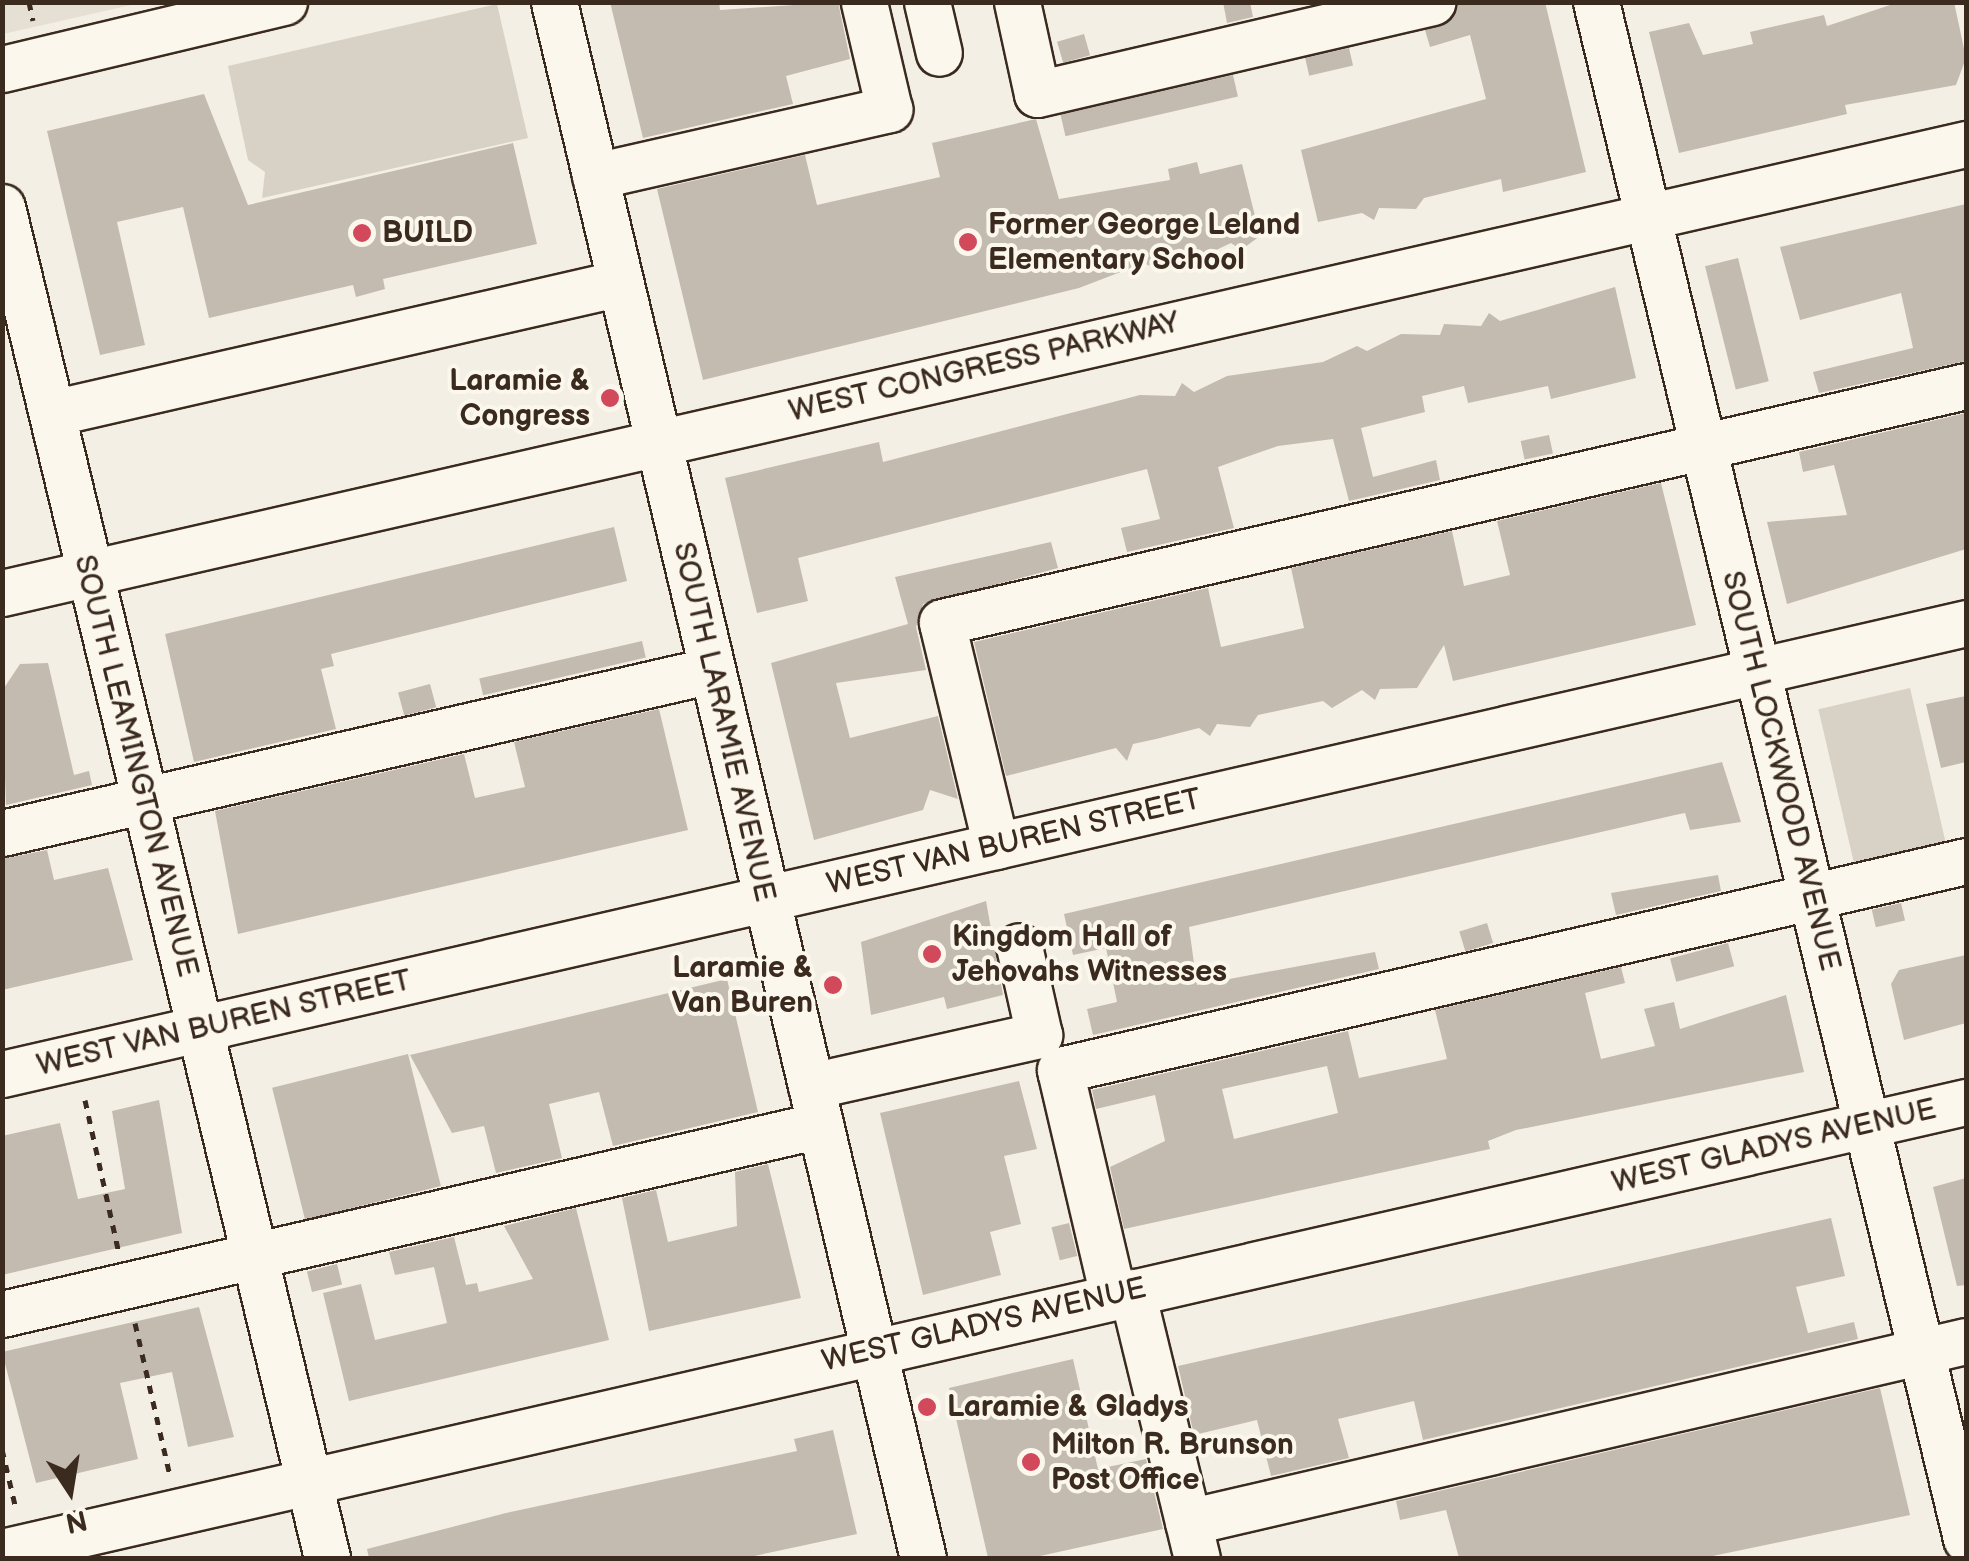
<!DOCTYPE html>
<html>
<head>
<meta charset="utf-8">
<style>
	body { margin:0 }
	#map { position:relative; width:1969px; height:1561px; overflow:hidden; background:#f3efe4; font-family:"Balsamiq Sans",sans-serif }
	div>[style] { position:absolute }
	[style*='--x'] { left:calc(var(--x)*1px); top:calc(var(--y)*1px); width:calc(var(--w)*1px); rotate:calc(var(--a)*1deg) }
	.built>* { inset:0; background:#e5dfd4 }
	.green>* { inset:0; background:#d8d1c6; transform-origin:0 0 }
	.building>* { inset:0; background:#c3bbb0; transform-origin:0 0 }
	.path>* { height:5px; margin-top:-2.5px; transform-origin:0; background:repeating-linear-gradient(90deg,#3b2a1e 0 8px,transparent 0 16px) }
	.roads { filter:drop-shadow(2px 0 #3b2a1e) drop-shadow(-2px 0 #3b2a1e) drop-shadow(0 2px #3b2a1e) drop-shadow(0 -2px #3b2a1e) }
	.minor>* { height:45px; margin:-22.5px; padding:0 22.5px; transform-origin:22.5px; border-radius:22.5px; background:#fbf7ec }
	.dots>* { width:28px; height:28px; translate:-50% -50%; box-sizing:border-box; border:5px solid #fbf7ec; border-radius:50% }
	span { translate:-50% -50%; white-space:nowrap; text-align:center; line-height:1.15; -webkit-text-stroke:8px #fbf7ec; paint-order:stroke }
	.poi-label { font-size:30px; color:#3b2a1e; font-weight:700 }
	.left { translate:0 -50%; text-align:left }
	.right { translate:-100% -50%; text-align:right }
	.street-label { font-size:30px; color:#3b2a1e }
	.frame { position:absolute; inset:0; border:5px solid #3b2a1e; pointer-events:none }
	.north { position:absolute; left:20px; top:1441px; width:100px; height:100px; -webkit-text-stroke:8px #fbf7ec; paint-order:stroke; rotate:168deg; font-size:28px; font-weight:700; line-height:40px; text-align:center; color:#3b2a1e }
	.north::after { content:''; display:block; margin:auto; width:35px; height:45px; background:#3b2a1e; clip-path:polygon(50% 0,100% 100%,50% 72%,0 100%) }
</style>
</head>
<body>
<div id="map">
	<div class="built">
		<div style="clip-path:polygon(3px 2px,140px 2px,140px 3px,3px 34px)"></div>
	</div>
	<div class="green">
		<div style="clip-path:polygon(497px 4px,528px 138px,262px 198px,265px 172px,248px 160px,228px 66px)"></div>
		<div style="left:1910px;top:688px;width:169px;height:94px;rotate:77deg"></div>
	</div>
	<div class="building">
		<div style="clip-path:polygon(610px 2px,719px 2px,720px 10px,838px 2px,850px 59px,786px 76px,793px 104px,643px 138px)"></div>
		<div style="clip-path:polygon(1223px 2px,1250px 2px,1253px 17px,1227px 23px)"></div>
		<div style="clip-path:polygon(1457px 2px,1545px 2px,1586px 172px,1503px 192px,1501px 179px,1424px 198px,1416px 209px,1379px 208px,1374px 220px,1362px 213px,1318px 222px,1301px 150px,1486px 99px,1470px 35px,1430px 47px,1425px 30px,1449px 22px)"></div>
		<div style="clip-path:polygon(1899px 2px,1954px 2px,1966px 58px,1956px 85px,1845px 105px,1847px 114px,1679px 153px,1649px 32px,1689px 23px,1703px 55px,1753px 44px,1750px 32px,1824px 15px,1827px 26px)"></div>
		<div style="left:1084px;top:34px;width:22px;height:28px;rotate:74deg"></div>
		<div style="left:1349px;top:48px;width:18px;height:45px;rotate:77deg"></div>
		<div style="left:1233px;top:75px;width:22px;height:177px;rotate:77deg"></div>
		<div style="clip-path:polygon(204px 94px,248px 205px,513px 143px,537px 244px,383px 279px,385px 289px,356px 297px,353px 285px,209px 318px,183px 207px,117px 222px,145px 345px,100px 355px,47px 131px)"></div>
		<div style="clip-path:polygon(1036px 119px,1059px 199px,1170px 180px,1168px 169px,1197px 162px,1200px 174px,1242px 164px,1260px 236px,1241px 250px,1231px 243px,1197px 259px,1187px 252px,1154px 268px,1144px 263px,1079px 288px,703px 380px,657px 189px,805px 155px,817px 205px,940px 177px,932px 143px)"></div>
		<div style="clip-path:polygon(1966px 204px,1966px 361px,1819px 393px,1813px 372px,1913px 348px,1901px 293px,1800px 320px,1780px 247px)"></div>
		<div style="left:1738px;top:258px;width:127px;height:34px;rotate:76deg"></div>
		<div style="clip-path:polygon(1615px 287px,1636px 378px,1551px 399px,1548px 386px,1468px 403px,1464px 386px,1422px 396px,1425px 412px,1361px 428px,1373px 477px,1436px 460px,1440px 480px,1349px 501px,1333px 439px,1278px 446px,1218px 467px,1234px 528px,1127px 552px,1121px 528px,1160px 519px,1147px 469px,798px 558px,808px 601px,757px 613px,725px 478px,879px 442px,883px 462px,1140px 395px,1175px 396px,1182px 383px,1194px 392px,1227px 376px,1323px 362px,1357px 346px,1367px 351px,1401px 334px,1440px 335px,1444px 324px,1481px 326px,1489px 313px,1500px 321px)"></div>
		<div style="clip-path:polygon(1966px 413px,1966px 549px,1787px 604px,1767px 522px,1847px 515px,1834px 465px,1803px 472px,1799px 452px)"></div>
		<div style="left:1549px;top:435px;width:19px;height:29px;rotate:78deg"></div>
		<div style="clip-path:polygon(1661px 483px,1696px 625px,1453px 681px,1444px 645px,1417px 688px,1380px 689px,1375px 700px,1362px 690px,1332px 708px,1323px 701px,1258px 715px,1250px 727px,1217px 724px,1210px 736px,1199px 728px,1156px 739px,1133px 744px,1127px 761px,1116px 748px,1006px 776px,974px 642px,1208px 588px,1221px 647px,1304px 628px,1291px 568px,1452px 531px,1464px 586px,1510px 575px,1497px 521px)"></div>
		<div style="clip-path:polygon(614px 527px,627px 581px,331px 654px,334px 666px,321px 669px,336px 729px,194px 762px,165px 634px)"></div>
		<div style="clip-path:polygon(1051px 542px,1058px 568px,923px 604px,916px 627px,926px 670px,836px 683px,850px 738px,938px 716px,958px 799px,930px 790px,923px 810px,814px 840px,771px 663px,908px 624px,895px 577px)"></div>
		<div style="left:642px;top:641px;width:17px;height:167px;rotate:77deg"></div>
		<div style="clip-path:polygon(48px 663px,74px 775px,89px 771px,92px 785px,6px 805px,2px 691px,20px 664px)"></div>
		<div style="left:430px;top:684px;width:24px;height:33px;rotate:75deg"></div>
		<div style="clip-path:polygon(1966px 696px,1966px 762px,1941px 768px,1926px 704px)"></div>
		<div style="clip-path:polygon(659px 709px,688px 830px,238px 934px,215px 811px,464px 754px,475px 798px,525px 787px,514px 742px)"></div>
		<div style="clip-path:polygon(1722px 762px,1741px 822px,1690px 830px,1685px 813px,1675px 815px,1189px 927px,1197px 985px,1375px 952px,1379px 969px,1093px 1035px,1087px 1009px,1117px 1002px,1106px 948px,1073px 955px,1064px 914px)"></div>
		<div style="clip-path:polygon(47px 850px,54px 880px,108px 868px,133px 960px,2px 990px,2px 859px)"></div>
		<div style="clip-path:polygon(1718px 875px,1721px 891px,1616px 915px,1611px 893px)"></div>
		<div style="clip-path:polygon(986px 901px,1003px 995px,947px 1009px,944px 997px,871px 1015px,861px 942px)"></div>
		<div style="left:1901px;top:903px;width:18px;height:30px;rotate:77deg"></div>
		<div style="left:1487px;top:923px;width:21px;height:29px;rotate:73deg"></div>
		<div style="left:1728px;top:943px;width:24px;height:60px;rotate:75deg"></div>
		<div style="clip-path:polygon(1966px 955px,1966px 1023px,1904px 1040px,1891px 984px,1899px 970px)"></div>
		<div style="clip-path:polygon(evenodd,1621px 967px,1625px 983px,1585px 993px,1601px 1059px,1655px 1046px,1644px 1009px,1674px 1002px,1680px 1029px,1786px 995px,1804px 1072px,1516px 1130px,1488px 1141px,1490px 1149px,1124px 1229px,1110px 1167px,1165px 1141px,1155px 1095px,1096px 1109px,1092px 1090px,1348px 1031px,1359px 1078px,1447px 1059px,1435px 1010px,1621px 967px,1327px 1066px,1338px 1113px,1234px 1139px,1222px 1089px,1327px 1066px)"></div>
		<div style="clip-path:polygon(727px 979px,758px 1112px,613px 1146px,599px 1092px,549px 1104px,562px 1158px,496px 1173px,484px 1126px,452px 1133px,410px 1055px)"></div>
		<div style="left:408px;top:1054px;width:136px;height:140px;rotate:76deg"></div>
		<div style="clip-path:polygon(1019px 1081px,1037px 1149px,1004px 1156px,1021px 1224px,990px 1232px,1001px 1275px,923px 1295px,880px 1113px)"></div>
		<div style="clip-path:polygon(159px 1100px,182px 1233px,2px 1275px,2px 1136px,60px 1123px,78px 1199px,125px 1189px,112px 1111px)"></div>
		<div style="clip-path:polygon(768px 1164px,801px 1298px,649px 1331px,622px 1198px,656px 1190px,668px 1242px,737px 1226px,735px 1172px)"></div>
		<div style="clip-path:polygon(1966px 1178px,1966px 1285px,1957px 1286px,1933px 1187px)"></div>
		<div style="clip-path:polygon(576px 1208px,609px 1340px,349px 1401px,323px 1293px,361px 1284px,375px 1340px,447px 1323px,434px 1267px,395px 1275px,389px 1252px,454px 1237px,466px 1285px,477px 1283px,479px 1292px,533px 1279px,504px 1226px)"></div>
		<div style="clip-path:polygon(1831px 1218px,1845px 1276px,1796px 1287px,1808px 1333px,1854px 1322px,1858px 1339px,1423px 1440px,1414px 1401px,1338px 1419px,1349px 1458px,1271px 1476px,1257px 1420px,1194px 1435px,1178px 1366px)"></div>
		<div style="left:1069px;top:1223px;width:34px;height:18px;rotate:76deg"></div>
		<div style="left:337px;top:1264px;width:21px;height:31px;rotate:76deg"></div>
		<div style="clip-path:polygon(199px 1307px,234px 1437px,188px 1447px,172px 1372px,120px 1383px,138px 1459px,36px 1483px,2px 1352px)"></div>
		<div style="clip-path:polygon(1073px 1359px,1098px 1469px,1146px 1459px,1163px 1529px,1031px 1558px,988px 1558px,949px 1388px)"></div>
		<div style="clip-path:polygon(1880px 1388px,1910px 1515px,1703px 1558px,1459px 1558px,1446px 1510px,1400px 1520px,1396px 1501px)"></div>
		<div style="clip-path:polygon(833px 1430px,857px 1534px,745px 1558px,369px 1558px,367px 1549px,506px 1513px,797px 1451px,794px 1439px)"></div>
	</div>
	<div class="path">
		<div style="--x:29;--y:2;--w:19;--a:78"></div>
		<div style="--x:85;--y:1100;--w:153;--a:77.5"></div>
		<div style="--x:135;--y:1323;--w:157;--a:77.1"></div>
		<div style="--x:2;--y:1449;--w:62;--a:76.9"></div>
	</div>
	<div class="roads">
		<div class="minor">
			<div style="--x:554;--y:2;--w:1599;--a:76.66"></div>
			<div style="--x:927;--y:2;--w:52;--a:76.8"></div>
			<div style="--x:1017;--y:2;--w:94;--a:77.7"></div>
			<div style="--x:1037;--y:94;--w:406;--a:-13.1"></div>
			<div style="--x:1596;--y:2;--w:1581;--a:76.46"></div>
			<div style="--x:2;--y:69;--w:290;--a:-13.4"></div>
			<div style="--x:595;--y:176;--w:302;--a:-12.8"></div>
			<div style="--x:889;--y:109;--w:110;--a:-103.2"></div>
			<div style="--x:2;--y:207;--w:1390;--a:76.47"></div>
			<div style="--x:52;--y:413;--w:583;--a:-12.89"></div>
			<div style="--x:2;--y:593;--w:2015;--a:-12.88"></div>
			<div style="--x:2;--y:833;--w:728;--a:-12.93"></div>
			<div style="--x:996;--y:846;--w:230;--a:-103.6"></div>
			<div style="--x:942;--y:622;--w:1051;--a:-12.98"></div>
			<div style="--x:2;--y:1074;--w:2015;--a:-12.93"></div>
			<div style="--x:811;--y:1086;--w:234;--a:-12.6"></div>
			<div style="--x:1039;--y:1035;--w:91;--a:-102.7"></div>
			<div style="--x:1132;--y:1292;--w:274;--a:76.3"></div>
			<div style="--x:1113;--y:1296;--w:232;--a:-103.2"></div>
			<div style="--x:1060;--y:1070;--w:930;--a:-12.99"></div>
			<div style="--x:2;--y:1314;--w:840;--a:-13.01"></div>
			<div style="--x:1188;--y:1522;--w:799;--a:-13.1"></div>
			<div style="--x:2;--y:1552;--w:2015;--a:-12.91"></div>
		</div>
	</div>
	<div class="dots">
		<div style="left:362px;top:233px;background:#d1495b"></div>
		<div style="left:968px;top:242px;background:#d1495b"></div>
		<div style="left:610px;top:398px;background:#d1495b"></div>
		<div style="left:932px;top:954px;background:#d1495b"></div>
		<div style="left:833px;top:985px;background:#d1495b"></div>
		<div style="left:927px;top:1407px;background:#d1495b"></div>
		<div style="left:1031px;top:1462px;background:#d1495b"></div>
	</div>
	<div class="poi-label">
		<span class="left" style="left:988px;top:242px">Former George Leland<br>Elementary School</span>
		<span class="left" style="left:382px;top:233px">BUILD</span>
		<span class="right" style="left:590px;top:398px">Laramie &amp;<br>Congress</span>
		<span class="left" style="left:952px;top:954px">Kingdom Hall of<br>Jehovahs Witnesses</span>
		<span class="right" style="left:813px;top:985px">Laramie &amp;<br>Van Buren</span>
		<span class="left" style="left:947px;top:1407px">Laramie &amp; Gladys</span>
		<span class="left" style="left:1051px;top:1462px">Milton R. Brunson<br>Post Office</span>
	</div>
	<div class="street-label">
		<span style="left:984px;top:367px;rotate:-13deg">WEST CONGRESS PARKWAY</span>
		<span style="left:724px;top:722px;rotate:77deg">SOUTH LARAMIE AVENUE</span>
		<span style="left:136px;top:766px;rotate:76deg">SOUTH LEAMINGTON AVENUE</span>
		<span style="left:1781px;top:771px;rotate:76deg">SOUTH LOCKWOOD AVENUE</span>
		<span style="left:1014px;top:842px;rotate:-13deg">WEST VAN BUREN STREET</span>
		<span style="left:224px;top:1023px;rotate:-13deg">WEST VAN BUREN STREET</span>
		<span style="left:1774px;top:1146px;rotate:-13deg">WEST GLADYS AVENUE</span>
		<span style="left:984px;top:1325px;rotate:-13deg">WEST GLADYS AVENUE</span>
	</div>
	<div class="frame"></div>
	<div class="north">N</div>
</div>
</body>
</html>
